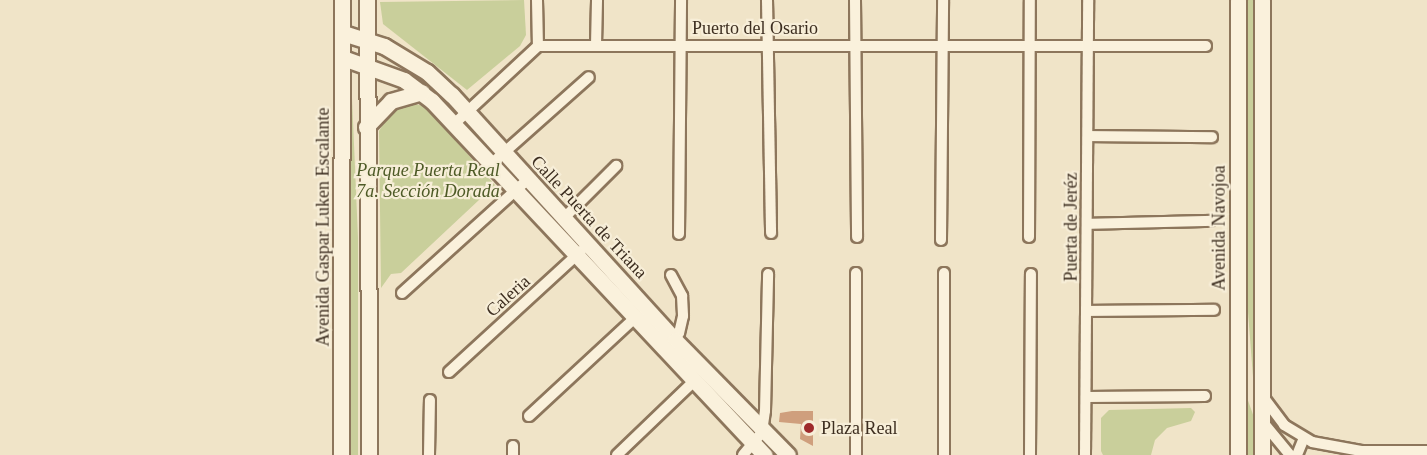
<!DOCTYPE html>
<html>
<head>
<meta charset="utf-8">
<style>
	body { margin:0 }
	#map { position:relative; width:1427px; height:455px; overflow:hidden; background:#f0e4c8; font-family:"Times New Roman",serif }
	div>[style] { position:absolute }
	[style*='--x'] { left:calc(var(--x)*1px); top:calc(var(--y)*1px); width:calc(var(--w)*1px); rotate:calc(var(--a)*1deg) }
	.green>* { inset:0; background:#c9cf9b }
	.building>* { inset:0; background:#cf9f7d }
	.roads { filter:drop-shadow(2px 0 #8d765c) drop-shadow(-2px 0 #8d765c) drop-shadow(0 2px #8d765c) drop-shadow(0 -2px #8d765c) }
	.street>* { height:10px; margin:-5px; padding:0 5px; transform-origin:5px; border-radius:5px; background:#faf1dc }
	.secondary>* { height:15px; margin:-7.5px; padding:0 7.5px; transform-origin:7.5px; border-radius:7.5px; background:#faf1dc }
	.dots>* { width:16px; height:16px; translate:-50% -50%; box-sizing:border-box; border:3px solid #f7eed8; border-radius:50% }
	span { translate:-50% -50%; white-space:nowrap; text-align:center; line-height:1.15; -webkit-text-stroke:4.5px #f7eed8; paint-order:stroke }
	.street-label { font-size:18px; color:#3d2e20 }
	.park-label { font-size:18px; color:#4d5a26; font-style:italic }
	.poi-label { font-size:18px; color:#3d2e20 }
	.left { translate:0 -50%; text-align:left }
</style>
</head>
<body>
<div id="map">
	<div class="green">
		<div style="clip-path:polygon(524px 0,526px 35px,520px 46px,467px 90px,383px 24px,380px 2px)"></div>
		<div style="clip-path:polygon(1248px 0,1254px 0,1253px 377px,1245px 273px)"></div>
		<div style="clip-path:polygon(351px 74px,358px 238px,358px 455px,350px 455px)"></div>
		<div style="clip-path:polygon(408px 103px,425px 106px,495px 185px,401px 273px,391px 274px,381px 288px,379px 131px,390px 113px)"></div>
		<div style="clip-path:polygon(1245px 392px,1256px 423px,1255px 455px,1245px 455px)"></div>
		<div style="clip-path:polygon(1191px 408px,1195px 412px,1191px 421px,1167px 428px,1155px 440px,1151px 455px,1103px 455px,1101px 451px,1101px 418px,1109px 410px)"></div>
	</div>
	<div class="building">
		<div style="clip-path:polygon(792px 411px,813px 411px,813px 446px,800px 439px,801px 424px,779px 422px,780px 413px)"></div>
	</div>
	<div class="roads">
		<div class="street">
			<div style="--x:537;--y:0;--w:46;--a:88.8"></div>
			<div style="--x:767;--y:0;--w:233;--a:89"></div>
			<div style="--x:855;--y:0;--w:237;--a:89.5"></div>
			<div style="--x:596;--y:45;--w:45;--a:-88.7"></div>
			<div style="--x:453;--y:125;--w:116;--a:-42.9"></div>
			<div style="--x:538;--y:46;--w:668;--a:0"></div>
			<div style="--x:1088;--y:136;--w:124;--a:0.5"></div>
			<div style="--x:490;--y:165;--w:132;--a:-41.6"></div>
			<div style="--x:564;--y:218;--w:74;--a:-45"></div>
			<div style="--x:1087;--y:224;--w:123;--a:-1.4"></div>
			<div style="--x:679;--y:234;--w:234;--a:-89.5"></div>
			<div style="--x:1029;--y:237;--w:237;--a:-89.8"></div>
			<div style="--x:941;--y:240;--w:240;--a:-89.5"></div>
			<div style="--x:944;--y:273;--w:182;--a:90"></div>
			<div style="--x:671;--y:275;--w:24;--a:62"></div>
			<div style="--x:682;--y:296;--w:20;--a:87"></div>
			<div style="--x:683;--y:316;--w:17;--a:103"></div>
			<div style="--x:679;--y:333;--w:14;--a:126"></div>
			<div style="--x:402;--y:293;--w:169;--a:-42.1"></div>
			<div style="--x:1087;--y:311;--w:127;--a:-0.5"></div>
			<div style="--x:449;--y:372;--w:179;--a:-42.5"></div>
			<div style="--x:1087;--y:397;--w:118;--a:-0.5"></div>
			<div style="--x:1264;--y:398;--w:34;--a:53"></div>
			<div style="--x:1284;--y:425;--w:33;--a:31"></div>
			<div style="--x:1312;--y:442;--w:50;--a:10.4"></div>
			<div style="--x:1361;--y:451;--w:66;--a:0"></div>
			<div style="--x:529;--y:416;--w:144;--a:-42.8"></div>
			<div style="--x:1262;--y:421;--w:44;--a:50.5"></div>
			<div style="--x:513;--y:446;--w:9;--a:90"></div>
			<div style="--x:429;--y:455;--w:55;--a:-89"></div>
			<div style="--x:617;--y:455;--w:105;--a:-43.8"></div>
			<div style="--x:743;--y:455;--w:30;--a:-50"></div>
			<div style="--x:762;--y:432;--w:21;--a:-82"></div>
			<div style="--x:765;--y:411;--w:137;--a:-88.7"></div>
			<div style="--x:856;--y:455;--w:182;--a:-90"></div>
			<div style="--x:1030;--y:455;--w:181;--a:-89.7"></div>
			<div style="--x:1085;--y:455;--w:455;--a:-89.6"></div>
			<div style="--x:1297;--y:455;--w:18;--a:-68"></div>
		</div>
		<div class="secondary">
			<div style="--x:367;--y:0;--w:455;--a:89.7"></div>
			<div style="--x:1238;--y:0;--w:455;--a:90"></div>
			<div style="--x:1262;--y:0;--w:455;--a:90"></div>
			<div style="--x:343;--y:33;--w:43;--a:17.6"></div>
			<div style="--x:384;--y:46;--w:50;--a:31.2"></div>
			<div style="--x:427;--y:72;--w:34;--a:43"></div>
			<div style="--x:452;--y:95;--w:331;--a:47.7"></div>
			<div style="--x:675;--y:340;--w:161;--a:45.5"></div>
			<div style="--x:343;--y:58;--w:65;--a:19.8"></div>
			<div style="--x:404;--y:80;--w:35;--a:37"></div>
			<div style="--x:432;--y:101;--w:486;--a:46.8"></div>
			<div style="--x:366;--y:127;--w:36;--a:-46"></div>
			<div style="--x:391;--y:101;--w:32;--a:-16"></div>
			<div style="--x:341;--y:455;--w:455;--a:-89.9"></div>
		</div>
	</div>
	<div class="dots">
		<div style="left:809px;top:428px;background:#9e2a2b"></div>
	</div>
	<div class="street-label">
		<span style="left:755px;top:28px">Puerto del Osario</span>
		<span style="left:589px;top:217px;rotate:47deg">Calle Puerta de Triana</span>
		<span style="left:323px;top:227px;rotate:-90deg">Avenida Gaspar Luken Escalante</span>
		<span style="left:1071px;top:227px;rotate:-90deg">Puerta de Jeréz</span>
		<span style="left:1219px;top:228px;rotate:-90deg">Avenida Navojoa</span>
		<span style="left:508px;top:296px;rotate:-42deg">Caleria</span>
	</div>
	<div class="park-label">
		<span style="left:428px;top:181px">Parque Puerta Real<br>7a. Sección Dorada</span>
	</div>
	<div class="poi-label">
		<span class="left" style="left:821px;top:428px">Plaza Real</span>
	</div>
</div>
</body>
</html>
